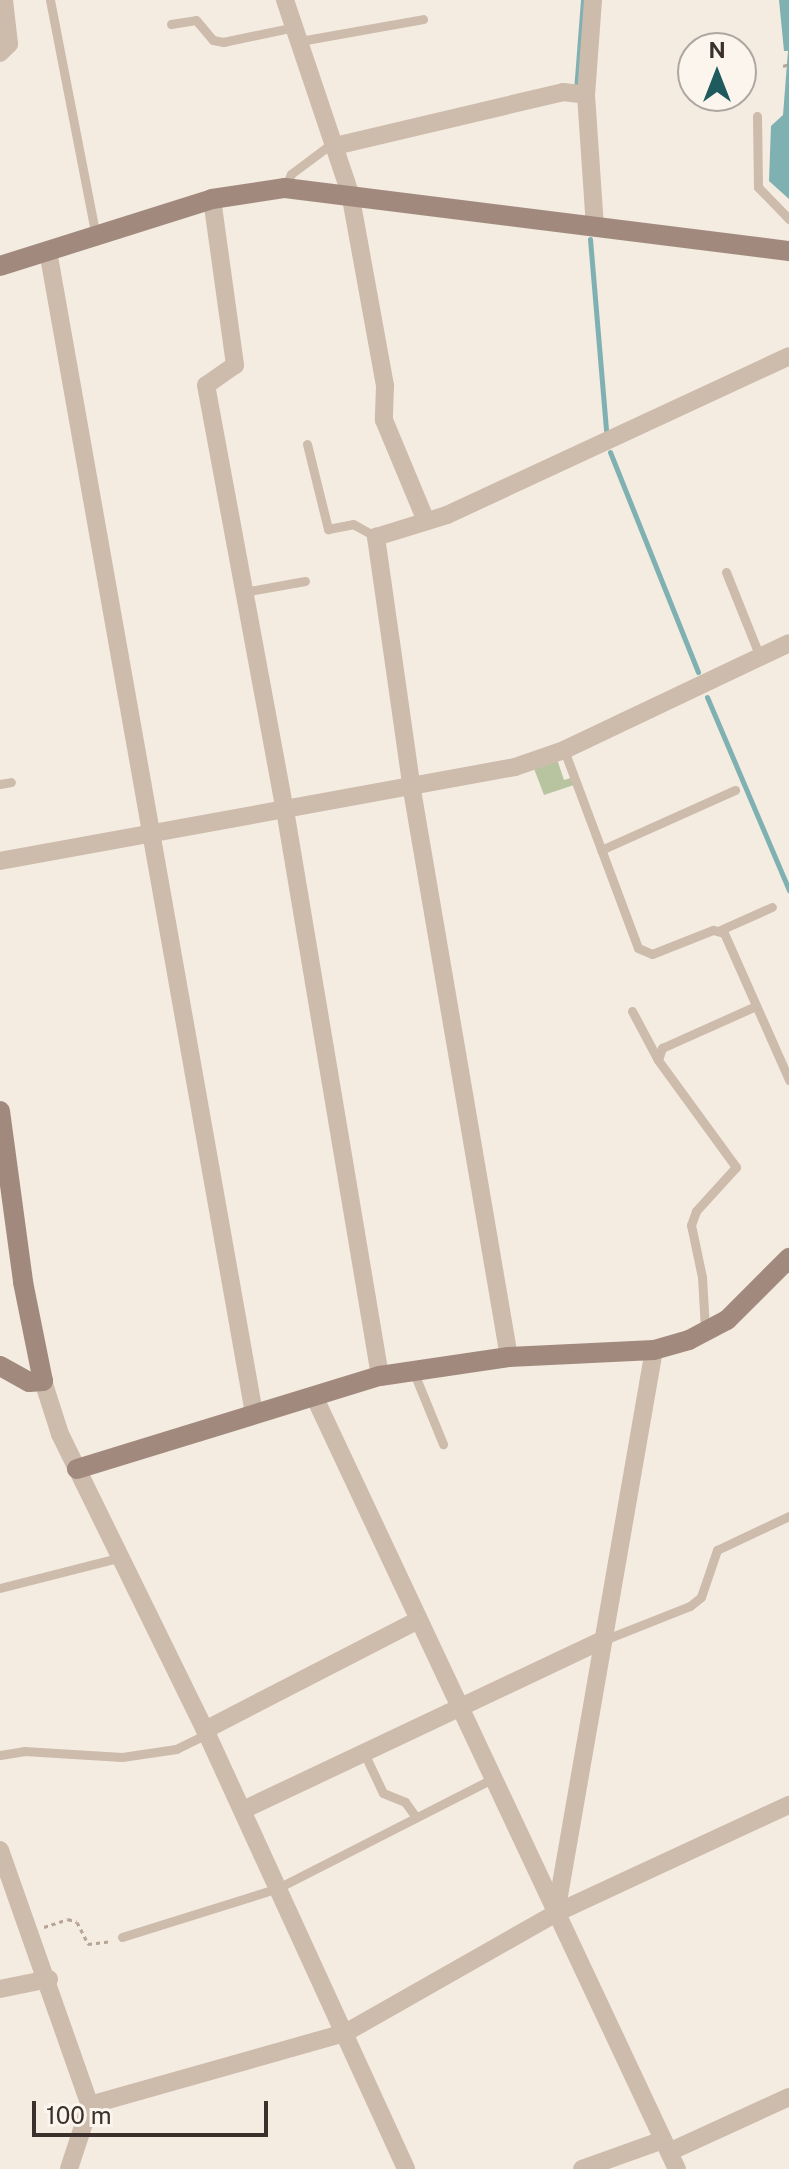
<!DOCTYPE html>
<html>
<head>
<meta charset="utf-8">
<style>
	body { margin:0 }
	#map { position:relative; width:789px; height:2169px; overflow:hidden; background:#f4ebe1; font-family:"Public Sans",sans-serif }
	div>[style] { position:absolute }
	[style*='--x'] { left:calc(var(--x)*1px); top:calc(var(--y)*1px); width:calc(var(--w)*1px); rotate:calc(var(--a)*1deg) }
	.green>* { inset:0; background:#b8c4a0 }
	.water>* { inset:0; background:#7fb0b2 }
	.stream>* { height:5px; margin:-2.5px; padding:0 2.5px; transform-origin:2.5px; border-radius:2.5px; background:#7fb0b2 }
	.path>* { height:3px; margin-top:-1.5px; transform-origin:0; background:repeating-linear-gradient(90deg,#b9a596 0 4px,transparent 0 8px) }
	.lane>* { height:9px; margin:-4.5px; padding:0 4.5px; transform-origin:4.5px; border-radius:4.5px; background:#cdbbac }
	.street>* { height:18px; margin:-9px; padding:0 9px; transform-origin:9px; border-radius:9px; background:#cdbbac }
	.secondary>* { height:20px; margin:-10px; padding:0 10px; transform-origin:10px; border-radius:10px; background:#a18a7d }
	span { translate:-50% -50%; white-space:nowrap; text-align:center; line-height:1.15; -webkit-text-stroke:6px #fbf5ee; paint-order:stroke }
	.north { position:absolute; left:677px; top:32px; width:80px; height:80px; box-sizing:border-box; background:#fbf5ee; border:2px solid #aea6a0; border-radius:50%; rotate:0deg; font-size:22px; font-weight:700; line-height:32px; text-align:center; color:#3b302b }
	.north::after { content:''; display:block; margin:auto; width:28px; height:36px; background:#1f5a5e; clip-path:polygon(50% 0,100% 100%,50% 72%,0 100%) }
	.scale { position:absolute; left:32px; top:2101px; width:236px; height:36px; box-sizing:border-box; border:4px solid #3b302b; border-top:0; padding-left:10px; font-size:24px; line-height:28px; white-space:nowrap; color:#3b302b; -webkit-text-stroke:6px #fbf5ee; paint-order:stroke }
</style>
</head>
<body>
<div id="map">
	<div class="green">
		<div style="clip-path:polygon(557px 759px,564px 780px,571px 778px,574px 785px,544px 795px,533px 766px)"></div>
	</div>
	<div class="water">
		<div style="clip-path:polygon(779px 0,789px 0,789px 199px,769px 181px,771px 126px,783px 115px,788px 51px,784px 51px)"></div>
	</div>
	<div class="stream">
		<div style="--x:576;--y:91;--w:91;--a:-85.6"></div>
		<div style="--x:590;--y:239;--w:192;--a:85.2"></div>
		<div style="--x:610;--y:452;--w:237;--a:68.2"></div>
		<div style="--x:707;--y:697;--w:210;--a:67"></div>
	</div>
	<div class="path">
		<div style="--x:783;--y:66;--w:6;--a:-18"></div>
		<div style="--x:44;--y:1927;--w:25;--a:-18"></div>
		<div style="--x:68;--y:1919;--w:9;--a:18"></div>
		<div style="--x:77;--y:1922;--w:25;--a:63"></div>
		<div style="--x:88;--y:1944;--w:23;--a:-7"></div>
	</div>
	<div class="lane">
		<div style="--x:50;--y:0;--w:240;--a:79"></div>
		<div style="--x:171;--y:24;--w:25;--a:-9"></div>
		<div style="--x:196;--y:20;--w:26;--a:50"></div>
		<div style="--x:213;--y:40;--w:10;--a:11"></div>
		<div style="--x:223;--y:42;--w:74;--a:-11.8"></div>
		<div style="--x:300;--y:41;--w:125;--a:-10.1"></div>
		<div style="--x:757;--y:116;--w:71;--a:89.2"></div>
		<div style="--x:758;--y:187;--w:45;--a:45.9"></div>
		<div style="--x:285;--y:188;--w:15;--a:-67"></div>
		<div style="--x:291;--y:174;--w:54;--a:-36.7"></div>
		<div style="--x:307;--y:444;--w:88;--a:76.1"></div>
		<div style="--x:328;--y:529;--w:25;--a:-11"></div>
		<div style="--x:353;--y:524;--w:26;--a:29"></div>
		<div style="--x:726;--y:572;--w:92;--a:68.2"></div>
		<div style="--x:244;--y:592;--w:62;--a:-10.2"></div>
		<div style="--x:564;--y:750;--w:211;--a:69.5"></div>
		<div style="--x:638;--y:948;--w:15;--a:23"></div>
		<div style="--x:652;--y:954;--w:66;--a:-21.5"></div>
		<div style="--x:713;--y:930;--w:11;--a:15"></div>
		<div style="--x:724;--y:933;--w:161;--a:66.1"></div>
		<div style="--x:0;--y:784;--w:11;--a:-10"></div>
		<div style="--x:601;--y:850;--w:147;--a:-24.1"></div>
		<div style="--x:718;--y:931;--w:59;--a:-24"></div>
		<div style="--x:632;--y:1011;--w:55;--a:62"></div>
		<div style="--x:705;--y:1329;--w:52;--a:-93.3"></div>
		<div style="--x:702;--y:1277;--w:53;--a:-101.9"></div>
		<div style="--x:691;--y:1225;--w:15;--a:-70"></div>
		<div style="--x:696;--y:1211;--w:59;--a:-47.7"></div>
		<div style="--x:736;--y:1167;--w:132;--a:-126.1"></div>
		<div style="--x:658;--y:1060;--w:13;--a:-72"></div>
		<div style="--x:662;--y:1048;--w:103;--a:-24.1"></div>
		<div style="--x:414;--y:1373;--w:77;--a:67.8"></div>
		<div style="--x:0;--y:1588;--w:122;--a:-14.3"></div>
		<div style="--x:604;--y:1640;--w:92;--a:-21.6"></div>
		<div style="--x:690;--y:1606;--w:14;--a:-39"></div>
		<div style="--x:701;--y:1597;--w:50;--a:-71.2"></div>
		<div style="--x:717;--y:1550;--w:80;--a:-25.3"></div>
		<div style="--x:364;--y:1753;--w:44;--a:64.6"></div>
		<div style="--x:383;--y:1793;--w:24;--a:22"></div>
		<div style="--x:405;--y:1802;--w:19;--a:54"></div>
		<div style="--x:0;--y:1755;--w:24;--a:-9"></div>
		<div style="--x:24;--y:1751;--w:98;--a:3.5"></div>
		<div style="--x:122;--y:1757;--w:55;--a:-8.4"></div>
		<div style="--x:176;--y:1749;--w:34;--a:-26"></div>
		<div style="--x:122;--y:1937;--w:164;--a:-17.4"></div>
		<div style="--x:278;--y:1888;--w:240;--a:-27"></div>
	</div>
	<div class="street">
		<div style="--x:285;--y:0;--w:204;--a:71.4"></div>
		<div style="--x:350;--y:193;--w:196;--a:79.7"></div>
		<div style="--x:385;--y:386;--w:34;--a:92"></div>
		<div style="--x:384;--y:420;--w:109;--a:67.4"></div>
		<div style="--x:593;--y:0;--w:95;--a:94.2"></div>
		<div style="--x:586;--y:95;--w:131;--a:86.1"></div>
		<div style="--x:0;--y:53;--w:13;--a:-45"></div>
		<div style="--x:9;--y:44;--w:44;--a:-96.5"></div>
		<div style="--x:335;--y:146;--w:234;--a:-13.3"></div>
		<div style="--x:563;--y:92;--w:23;--a:7"></div>
		<div style="--x:212;--y:199;--w:168;--a:82.1"></div>
		<div style="--x:235;--y:365;--w:35;--a:145"></div>
		<div style="--x:206;--y:385;--w:432;--a:79.5"></div>
		<div style="--x:285;--y:810;--w:574;--a:80.47"></div>
		<div style="--x:48;--y:251;--w:1180;--a:79.95"></div>
		<div style="--x:0;--y:861;--w:524;--a:-10.34"></div>
		<div style="--x:515;--y:767;--w:52;--a:-19.1"></div>
		<div style="--x:564;--y:750;--w:249;--a:-25.4"></div>
		<div style="--x:509;--y:1357;--w:575;--a:-99.71"></div>
		<div style="--x:412;--y:790;--w:256;--a:-98.1"></div>
		<div style="--x:376;--y:537;--w:74;--a:-17.2"></div>
		<div style="--x:447;--y:515;--w:377;--a:-24.9"></div>
		<div style="--x:43;--y:1381;--w:56;--a:72.2"></div>
		<div style="--x:60;--y:1434;--w:334;--a:63.9"></div>
		<div style="--x:207;--y:1734;--w:478;--a:65.4"></div>
		<div style="--x:314;--y:1396;--w:854;--a:64.85"></div>
		<div style="--x:205;--y:1730;--w:240;--a:-27.3"></div>
		<div style="--x:243;--y:1810;--w:398;--a:-25.3"></div>
		<div style="--x:0;--y:1850;--w:270;--a:70.6"></div>
		<div style="--x:90;--y:2105;--w:67;--a:108.2"></div>
		<div style="--x:556;--y:1913;--w:571;--a:-80.13"></div>
		<div style="--x:0;--y:1989;--w:50;--a:-11.5"></div>
		<div style="--x:90;--y:2105;--w:265;--a:-15.8"></div>
		<div style="--x:345;--y:2033;--w:243;--a:-29.6"></div>
		<div style="--x:556;--y:1913;--w:257;--a:-24.9"></div>
		<div style="--x:669;--y:2152;--w:132;--a:-24.6"></div>
		<div style="--x:582;--y:2169;--w:86;--a:-19.7"></div>
	</div>
	<div class="secondary">
		<div style="--x:0;--y:266;--w:222;--a:-17.5"></div>
		<div style="--x:212;--y:199;--w:74;--a:-8.6"></div>
		<div style="--x:285;--y:188;--w:508;--a:7.13"></div>
		<div style="--x:0;--y:1111;--w:173;--a:82.3"></div>
		<div style="--x:23;--y:1282;--w:101;--a:78.6"></div>
		<div style="--x:43;--y:1381;--w:14;--a:176"></div>
		<div style="--x:29;--y:1382;--w:33;--a:-151"></div>
		<div style="--x:77;--y:1469;--w:317;--a:-17.1"></div>
		<div style="--x:380;--y:1376;--w:130;--a:-8.4"></div>
		<div style="--x:509;--y:1357;--w:145;--a:-2.8"></div>
		<div style="--x:654;--y:1350;--w:36;--a:-16"></div>
		<div style="--x:689;--y:1340;--w:43;--a:-27.8"></div>
		<div style="--x:727;--y:1320;--w:88;--a:-45"></div>
	</div>
	<div class="north">N</div>
	<div class="scale">100 m</div>
</div>
</body>
</html>
